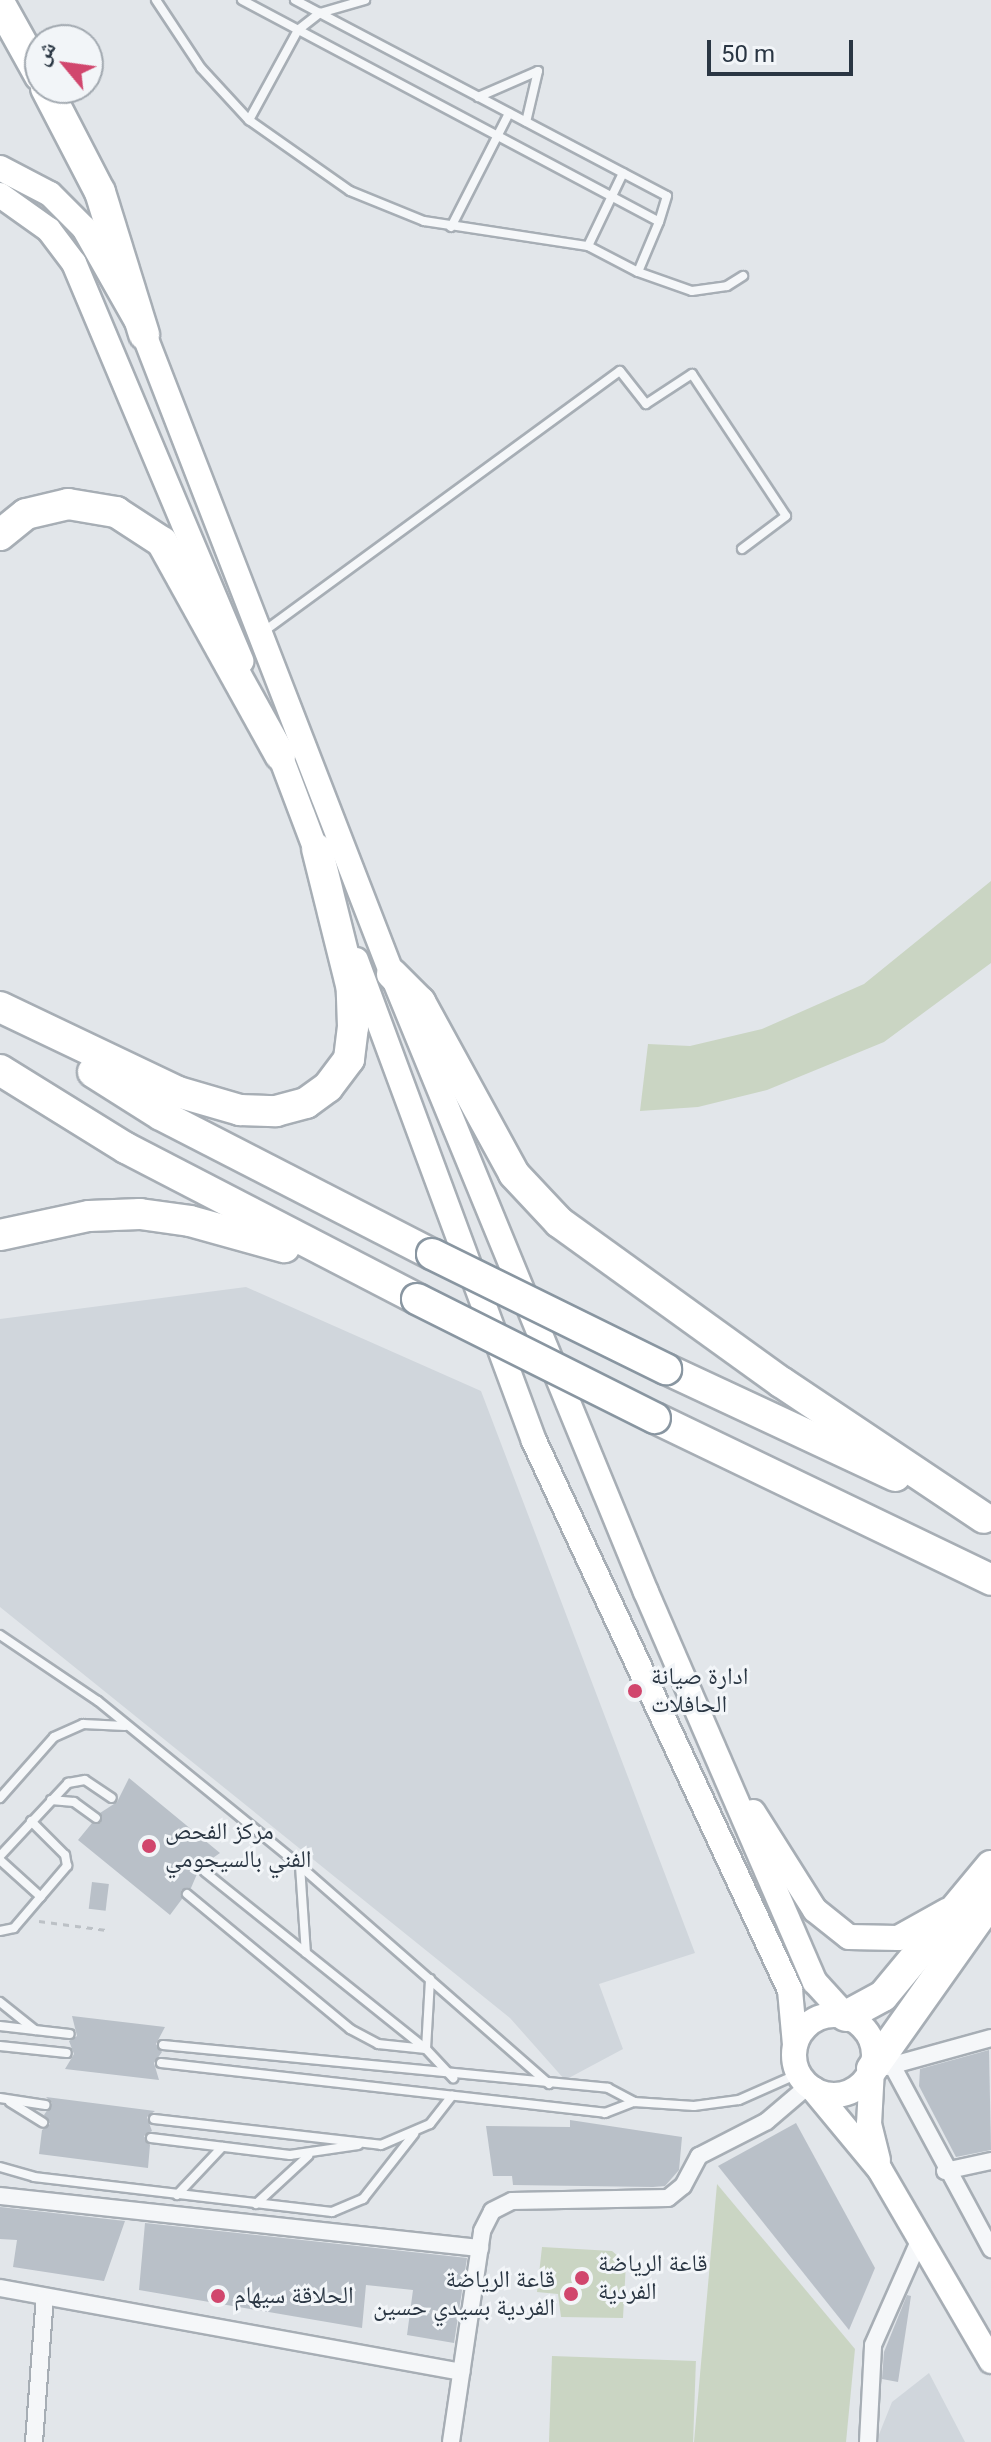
<!DOCTYPE html>
<html>
<head>
<meta charset="utf-8">
<style>
	body { margin:0 }
	#map { position:relative; width:991px; height:2442px; overflow:hidden; background:#e2e6ea; font-family:Roboto,"Noto Naskh Arabic",sans-serif }
	div>[style] { position:absolute }
	[style*='--x'] { left:calc(var(--x)*1px); top:calc(var(--y)*1px); width:calc(var(--w)*1px); rotate:calc(var(--a)*1deg) }
	.built>* { inset:0; background:#d0d6dc }
	.green>* { inset:0; background:#cad5c3; transform-origin:0 0 }
	.building>* { inset:0; background:#b9c0c8; transform-origin:0 0 }
	.path>* { height:3px; margin-top:-1.5px; transform-origin:0; background:repeating-linear-gradient(90deg,#bcc1c6 0 6px,transparent 0 12px) }
	.roads { filter:drop-shadow(2px 0 #a7aeb5) drop-shadow(-2px 0 #a7aeb5) drop-shadow(0 2px #a7aeb5) drop-shadow(0 -2px #a7aeb5) }
	.lane>* { height:8px; margin:-4px; padding:0 4px; transform-origin:4px; border-radius:4px; background:#f5f7f9 }
	.street>* { height:16px; margin:-8px; padding:0 8px; transform-origin:8px; border-radius:8px; background:#f5f7f9 }
	.secondary>* { height:24px; margin:-12px; padding:0 12px; transform-origin:12px; border-radius:12px; background:#fff }
	.secondary>.ring { margin:-12px; padding:0; box-sizing:content-box; background:none; border:24px solid #fff; border-radius:50% }
	.highway>* { height:30px; margin:-15px; padding:0 15px; transform-origin:15px; border-radius:15px; background:#fff }
	.bridges { filter:drop-shadow(2px 0 #8996a1) drop-shadow(-2px 0 #8996a1) drop-shadow(0 2px #8996a1) drop-shadow(0 -2px #8996a1) }
	.highway-bridge>* { height:30px; margin:-15px; padding:0 15px; transform-origin:15px; border-radius:15px; background:#fff }
	.dots>* { width:22px; height:22px; translate:-50% -50%; box-sizing:border-box; border:4px solid #f2f5f8; border-radius:50% }
	span { translate:-50% -50%; white-space:nowrap; text-align:center; line-height:1.15; -webkit-text-stroke:6px #f2f5f8; paint-order:stroke }
	.poi-label { font-size:24px; color:#2a3643 }
	.left { translate:0 -50%; text-align:left }
	.right { translate:-100% -50%; text-align:right }
	.north { position:absolute; left:24px; top:24px; width:80px; height:80px; box-sizing:border-box; background:#f2f5f8; border:2px solid #a2a9b0; border-radius:50%; rotate:299deg; font-size:22px; font-weight:700; line-height:32px; text-align:center; color:#2a3643 }
	.north::after { content:''; display:block; margin:auto; width:28px; height:36px; background:#d1466d; clip-path:polygon(50% 0,100% 100%,50% 72%,0 100%) }
	.scale { position:absolute; left:707px; top:40px; width:146px; height:36px; box-sizing:border-box; border:4px solid #2a3643; border-top:0; padding-left:10px; font-size:24px; line-height:28px; white-space:nowrap; color:#2a3643; -webkit-text-stroke:6px #f2f5f8; paint-order:stroke }
</style>
</head>
<body>
<div id="map">
	<div class="built">
		<div style="clip-path:polygon(246px 1287px,481px 1391px,695px 1953px,599px 1984px,623px 2049px,565px 2080px,510px 2018px,0 1607px,0 1319px)"></div>
		<div style="clip-path:polygon(929px 2373px,965px 2442px,876px 2442px,892px 2402px)"></div>
	</div>
	<div class="green">
		<div style="clip-path:polygon(991px 881px,991px 963px,884px 1042px,767px 1090px,698px 1107px,640px 1111px,648px 1044px,690px 1046px,762px 1029px,864px 984px)"></div>
		<div style="clip-path:polygon(717px 2184px,855px 2349px,846px 2442px,694px 2442px)"></div>
		<div style="clip-path:polygon(542px 2247px,612px 2251px,626px 2263px,623px 2318px,561px 2317px,558px 2294px,537px 2292px)"></div>
		<div style="left:552px;top:2356px;width:144px;height:86px;rotate:2deg"></div>
	</div>
	<div class="building">
		<div style="clip-path:polygon(129px 1778px,220px 1853px,200px 1867px,191px 1888px,181px 1890px,182px 1899px,170px 1915px,78px 1840px,92px 1823px,101px 1823px,100px 1813px,117px 1802px)"></div>
		<div style="left:92px;top:1882px;width:17px;height:27px;rotate:7deg"></div>
		<div style="clip-path:polygon(72px 2016px,165px 2027px,156px 2044px,162px 2052px,154px 2063px,159px 2080px,65px 2069px,74px 2054px,69px 2041px,77px 2036px)"></div>
		<div style="clip-path:polygon(989px 2050px,991px 2150px,956px 2157px,919px 2086px,920px 2069px)"></div>
		<div style="clip-path:polygon(46px 2097px,155px 2111px,147px 2117px,152px 2131px,144px 2136px,150px 2145px,148px 2168px,39px 2154px,42px 2130px,50px 2124px,44px 2115px,52px 2103px)"></div>
		<div style="clip-path:polygon(570px 2120px,682px 2137px,679px 2170px,665px 2186px,653px 2187px,513px 2185px,512px 2176px,493px 2176px,486px 2126px,570px 2127px)"></div>
		<div style="clip-path:polygon(796px 2123px,875px 2268px,849px 2330px,718px 2166px)"></div>
		<div style="clip-path:polygon(0 2207px,125px 2221px,104px 2281px,13px 2267px,17px 2240px,0 2239px)"></div>
		<div style="clip-path:polygon(145px 2223px,467px 2258px,454px 2343px,407px 2335px,413px 2290px,366px 2285px,362px 2328px,139px 2290px)"></div>
		<div style="clip-path:polygon(907px 2295px,911px 2296px,898px 2382px,882px 2379px,884px 2352px)"></div>
	</div>
	<div class="path">
		<div style="--x:39;--y:1921;--w:68;--a:7.7"></div>
	</div>
	<div class="roads">
		<div class="lane">
			<div style="--x:156;--y:0;--w:82;--a:56.5"></div>
			<div style="--x:201;--y:68;--w:71;--a:47.3"></div>
			<div style="--x:249;--y:120;--w:123;--a:35.1"></div>
			<div style="--x:350;--y:191;--w:80;--a:22.1"></div>
			<div style="--x:424;--y:221;--w:166;--a:8.7"></div>
			<div style="--x:588;--y:246;--w:56;--a:27.5"></div>
			<div style="--x:242;--y:0;--w:472;--a:28"></div>
			<div style="--x:659;--y:222;--w:54;--a:112.8"></div>
			<div style="--x:638;--y:272;--w:57;--a:19.4"></div>
			<div style="--x:692;--y:291;--w:35;--a:-8"></div>
			<div style="--x:727;--y:286;--w:19;--a:-32"></div>
			<div style="--x:295;--y:0;--w:420;--a:27.8"></div>
			<div style="--x:667;--y:196;--w:27;--a:107"></div>
			<div style="--x:478;--y:97;--w:65;--a:-23.4"></div>
			<div style="--x:538;--y:71;--w:52;--a:103.2"></div>
			<div style="--x:249;--y:120;--w:102;--a:-61.4"></div>
			<div style="--x:298;--y:30;--w:28;--a:-38"></div>
			<div style="--x:320;--y:13;--w:47;--a:-16.1"></div>
			<div style="--x:451;--y:227;--w:128;--a:-63"></div>
			<div style="--x:588;--y:246;--w:81;--a:-64.4"></div>
			<div style="--x:263;--y:632;--w:442;--a:-36.2"></div>
			<div style="--x:620;--y:371;--w:42;--a:51.8"></div>
			<div style="--x:646;--y:404;--w:55;--a:-33.1"></div>
			<div style="--x:692;--y:374;--w:170;--a:56.5"></div>
			<div style="--x:786;--y:516;--w:55;--a:143.1"></div>
			<div style="--x:0;--y:1635;--w:118;--a:34"></div>
			<div style="--x:98;--y:1701;--w:261;--a:39.2"></div>
			<div style="--x:300;--y:1866;--w:331;--a:41.2"></div>
			<div style="--x:0;--y:1798;--w:81;--a:-48.5"></div>
			<div style="--x:54;--y:1737;--w:32;--a:-24"></div>
			<div style="--x:83;--y:1724;--w:42;--a:2.7"></div>
			<div style="--x:51;--y:1800;--w:23;--a:5"></div>
			<div style="--x:74;--y:1802;--w:27;--a:36"></div>
			<div style="--x:0;--y:1856;--w:100;--a:-47"></div>
			<div style="--x:68;--y:1783;--w:17;--a:-10"></div>
			<div style="--x:85;--y:1780;--w:32;--a:34"></div>
			<div style="--x:0;--y:1860;--w:55;--a:42.1"></div>
			<div style="--x:300;--y:1866;--w:87;--a:86.1"></div>
			<div style="--x:205;--y:1872;--w:283;--a:38.7"></div>
			<div style="--x:426;--y:2049;--w:40;--a:47"></div>
			<div style="--x:187;--y:1894;--w:212;--a:39.6"></div>
			<div style="--x:350;--y:2029;--w:32;--a:28"></div>
			<div style="--x:378;--y:2044;--w:48;--a:5.9"></div>
			<div style="--x:426;--y:2049;--w:70;--a:-86.7"></div>
			<div style="--x:0;--y:1931;--w:14;--a:-12"></div>
			<div style="--x:14;--y:1928;--w:82;--a:-49.5"></div>
			<div style="--x:67;--y:1866;--w:11;--a:-100"></div>
			<div style="--x:65;--y:1855;--w:48;--a:-135"></div>
			<div style="--x:0;--y:2002;--w:45;--a:38.7"></div>
			<div style="--x:0;--y:2026;--w:70;--a:6.5"></div>
			<div style="--x:163;--y:2045;--w:447;--a:5.5"></div>
			<div style="--x:608;--y:2088;--w:30;--a:28"></div>
			<div style="--x:634;--y:2102;--w:60;--a:3.8"></div>
			<div style="--x:694;--y:2106;--w:45;--a:-7.6"></div>
			<div style="--x:739;--y:2100;--w:64;--a:-23.8"></div>
			<div style="--x:0;--y:2046;--w:67;--a:6"></div>
			<div style="--x:161;--y:2063;--w:447;--a:6.4"></div>
			<div style="--x:605;--y:2113;--w:31;--a:-21"></div>
			<div style="--x:0;--y:2098;--w:46;--a:8.8"></div>
			<div style="--x:10;--y:2102;--w:39;--a:32"></div>
			<div style="--x:154;--y:2119;--w:228;--a:6.5"></div>
			<div style="--x:381;--y:2145;--w:53;--a:-23.2"></div>
			<div style="--x:430;--y:2124;--w:36;--a:-52"></div>
			<div style="--x:151;--y:2138;--w:140;--a:7"></div>
			<div style="--x:290;--y:2155;--w:69;--a:-8.4"></div>
			<div style="--x:0;--y:2167;--w:35;--a:16"></div>
			<div style="--x:34;--y:2177;--w:300;--a:6.7"></div>
			<div style="--x:332;--y:2212;--w:34;--a:-23"></div>
			<div style="--x:363;--y:2199;--w:83;--a:-51.9"></div>
			<div style="--x:177;--y:2195;--w:66;--a:-46.8"></div>
			<div style="--x:256;--y:2204;--w:71;--a:-42.7"></div>
		</div>
		<div class="street">
			<div style="--x:886;--y:2067;--w:109;--a:-15.4"></div>
			<div style="--x:893;--y:2067;--w:207;--a:61.7"></div>
			<div style="--x:945;--y:2171;--w:47;--a:-12.3"></div>
			<div style="--x:0;--y:2196;--w:483;--a:6.2"></div>
			<div style="--x:0;--y:2288;--w:469;--a:10.3"></div>
			<div style="--x:34;--y:2442;--w:145;--a:-85.7"></div>
			<div style="--x:451;--y:2442;--w:213;--a:-81.6"></div>
			<div style="--x:482;--y:2231;--w:22;--a:-63"></div>
			<div style="--x:492;--y:2211;--w:22;--a:-27"></div>
			<div style="--x:512;--y:2201;--w:156;--a:-1.1"></div>
			<div style="--x:668;--y:2198;--w:19;--a:-39"></div>
			<div style="--x:683;--y:2186;--w:34;--a:-62"></div>
			<div style="--x:699;--y:2156;--w:76;--a:-27.2"></div>
			<div style="--x:767;--y:2121;--w:54;--a:-40.5"></div>
			<div style="--x:868;--y:2442;--w:97;--a:-87"></div>
			<div style="--x:873;--y:2345;--w:116;--a:-66.1"></div>
		</div>
		<div class="secondary">
			<div style="--x:0;--y:168;--w:56;--a:27.5"></div>
			<div style="--x:50;--y:194;--w:48;--a:45"></div>
			<div style="--x:84;--y:228;--w:122;--a:60.5"></div>
			<div style="--x:144;--y:334;--w:686;--a:68.82"></div>
			<div style="--x:392;--y:974;--w:668;--a:67.66"></div>
			<div style="--x:646;--y:1592;--w:425;--a:66.6"></div>
			<div style="--x:815;--y:1982;--w:46;--a:47.6"></div>
			<div style="--x:0;--y:195;--w:60;--a:35.5"></div>
			<div style="--x:49;--y:230;--w:41;--a:52.9"></div>
			<div style="--x:74;--y:263;--w:432;--a:67.2"></div>
			<div style="--x:274;--y:739;--w:136;--a:69.3"></div>
			<div style="--x:356;--y:960;--w:513;--a:69.69"></div>
			<div style="--x:534;--y:1441;--w:606;--a:65"></div>
			<div style="--x:790;--y:1990;--w:55;--a:84.8"></div>
			<div style="--x:753;--y:1812;--w:116;--a:57.7"></div>
			<div style="--x:815;--y:1910;--w:43;--a:38.5"></div>
			<div style="--x:849;--y:1937;--w:49;--a:1.2"></div>
			<div style="--x:898;--y:1938;--w:57;--a:-29.2"></div>
			<div class="ring" style="left:794px;top:2015px;width:56px;height:56px"></div>
			<div style="--x:872;--y:2069;--w:55;--a:93.1"></div>
			<div style="--x:869;--y:2124;--w:37;--a:76"></div>
			<div style="--x:813;--y:2089;--w:105;--a:50.4"></div>
			<div style="--x:880;--y:2170;--w:221;--a:59.8"></div>
		</div>
		<div class="highway">
			<div style="--x:0;--y:4;--w:82;--a:60.9"></div>
			<div style="--x:46;--y:88;--w:117;--a:62.6"></div>
			<div style="--x:100;--y:192;--w:149;--a:72.8"></div>
			<div style="--x:0;--y:535;--w:33;--a:-39"></div>
			<div style="--x:26;--y:514;--w:43;--a:-13.4"></div>
			<div style="--x:68;--y:504;--w:49;--a:9.5"></div>
			<div style="--x:116;--y:512;--w:55;--a:33.1"></div>
			<div style="--x:162;--y:542;--w:244;--a:61"></div>
			<div style="--x:392;--y:974;--w:40;--a:45"></div>
			<div style="--x:420;--y:1002;--w:196;--a:61.3"></div>
			<div style="--x:514;--y:1174;--w:66;--a:46.8"></div>
			<div style="--x:559;--y:1222;--w:274;--a:35.8"></div>
			<div style="--x:781;--y:1382;--w:244;--a:33.8"></div>
			<div style="--x:0;--y:1007;--w:197;--a:25.5"></div>
			<div style="--x:178;--y:1092;--w:65;--a:16.2"></div>
			<div style="--x:240;--y:1110;--w:36;--a:2"></div>
			<div style="--x:276;--y:1111;--w:31;--a:-15"></div>
			<div style="--x:306;--y:1103;--w:27;--a:-36"></div>
			<div style="--x:328;--y:1087;--w:35;--a:-53"></div>
			<div style="--x:349;--y:1059;--w:32;--a:-83"></div>
			<div style="--x:353;--y:1027;--w:38;--a:-92"></div>
			<div style="--x:352;--y:989;--w:144;--a:-104"></div>
			<div style="--x:0;--y:1070;--w:148;--a:31.8"></div>
			<div style="--x:126;--y:1148;--w:328;--a:27.4"></div>
			<div style="--x:93;--y:1072;--w:80;--a:32.3"></div>
			<div style="--x:161;--y:1115;--w:305;--a:27.2"></div>
			<div style="--x:0;--y:1235;--w:91;--a:-12.1"></div>
			<div style="--x:89;--y:1216;--w:51;--a:-2.2"></div>
			<div style="--x:140;--y:1214;--w:50;--a:8"></div>
			<div style="--x:190;--y:1221;--w:98;--a:15.5"></div>
			<div style="--x:666;--y:1369;--w:253;--a:25"></div>
			<div style="--x:655;--y:1418;--w:373;--a:25.7"></div>
			<div style="--x:846;--y:2016;--w:42;--a:-28.4"></div>
			<div style="--x:883;--y:1996;--w:169;--a:-50.3"></div>
			<div style="--x:872;--y:2069;--w:206;--a:-54.7"></div>
		</div>
	</div>
	<div class="bridges">
		<div class="highway-bridge">
			<div style="--x:432;--y:1254;--w:261;--a:26.2"></div>
			<div style="--x:417;--y:1299;--w:266;--a:26.6"></div>
		</div>
	</div>
	<div class="dots">
		<div style="left:635px;top:1691px;background:#d1466d"></div>
		<div style="left:149px;top:1846px;background:#d1466d"></div>
		<div style="left:582px;top:2278px;background:#d1466d"></div>
		<div style="left:571px;top:2294px;background:#d1466d"></div>
		<div style="left:218px;top:2296px;background:#d1466d"></div>
	</div>
	<div class="poi-label">
		<span class="left" style="left:651px;top:1691px">ادارة صيانة<br>الحافلات</span>
		<span class="left" style="left:165px;top:1846px">مركز الفحص<br>الفني بالسيجومي</span>
		<span class="left" style="left:598px;top:2278px">قاعة الرياضة<br>الفردية</span>
		<span class="right" style="left:555px;top:2294px">قاعة الرياضة<br>الفردية بسيدي حسين</span>
		<span class="left" style="left:234px;top:2296px">الحلاقة سيهام</span>
	</div>
	<div class="north">ش</div>
	<div class="scale">50 m</div>
</div>
</body>
</html>
